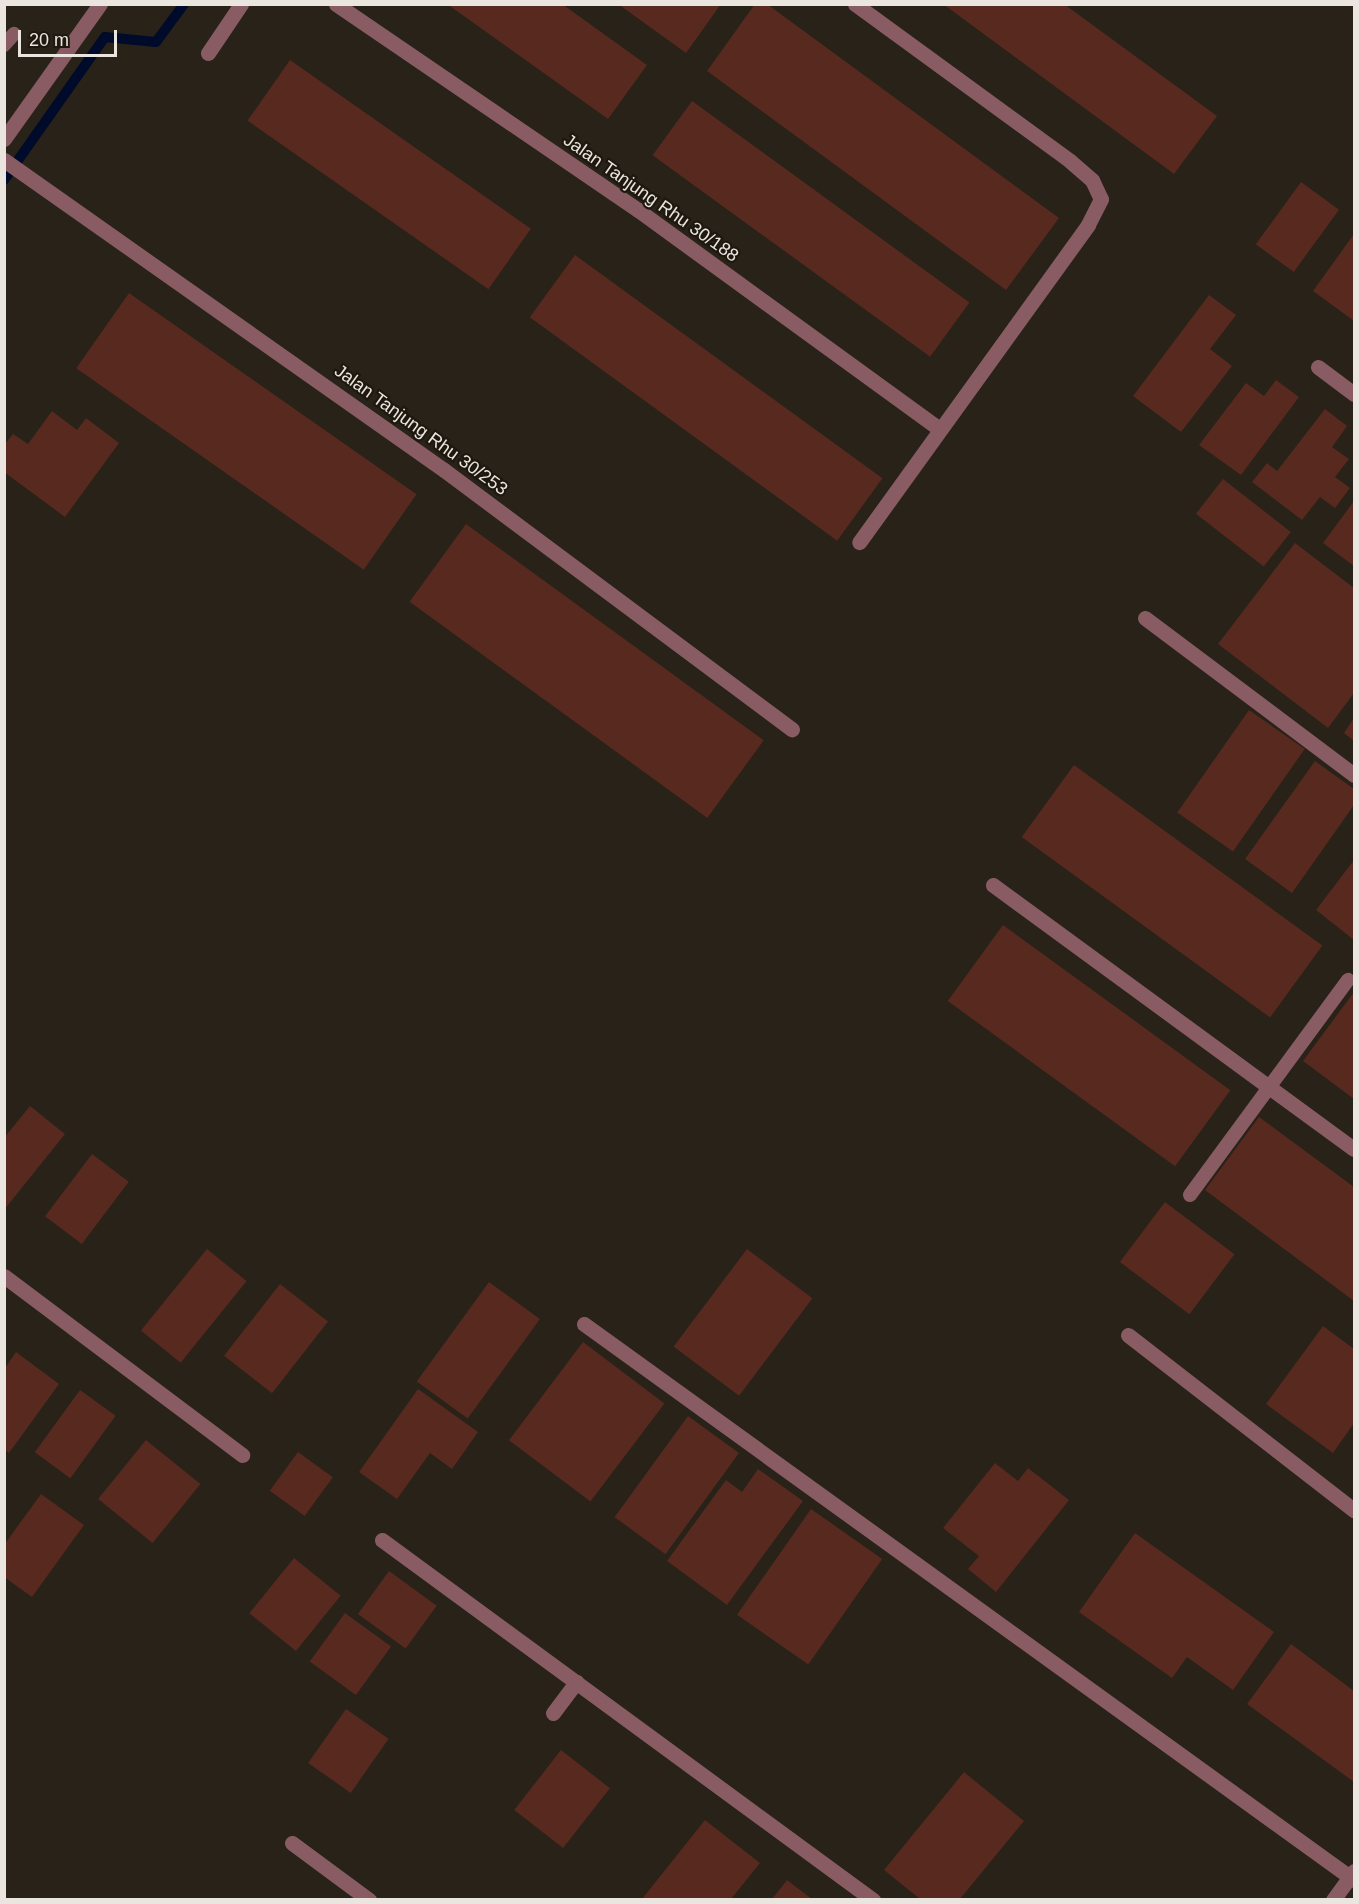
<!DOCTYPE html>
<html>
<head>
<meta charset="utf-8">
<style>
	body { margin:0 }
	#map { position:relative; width:1359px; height:1904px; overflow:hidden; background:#282218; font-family:Helvetica,sans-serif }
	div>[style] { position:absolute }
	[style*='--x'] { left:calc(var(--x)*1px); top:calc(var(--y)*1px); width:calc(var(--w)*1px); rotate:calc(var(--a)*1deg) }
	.stream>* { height:10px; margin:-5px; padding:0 5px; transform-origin:5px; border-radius:5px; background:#000a2a }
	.building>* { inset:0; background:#58291e; transform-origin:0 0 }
	.lane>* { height:14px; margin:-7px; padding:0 7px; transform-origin:7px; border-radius:7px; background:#895c64 }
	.street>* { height:15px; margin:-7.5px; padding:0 7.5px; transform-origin:7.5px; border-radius:7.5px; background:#895c64 }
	span { translate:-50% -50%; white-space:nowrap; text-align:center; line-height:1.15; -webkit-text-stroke:4.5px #1e180f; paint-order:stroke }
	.street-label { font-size:18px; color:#eae5df }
	.frame { position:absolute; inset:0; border:6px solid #eae5df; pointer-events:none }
	.scale { position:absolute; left:18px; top:30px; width:99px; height:27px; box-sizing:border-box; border:3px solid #eae5df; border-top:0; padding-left:8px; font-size:18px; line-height:21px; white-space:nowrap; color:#eae5df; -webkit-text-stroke:4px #1e180f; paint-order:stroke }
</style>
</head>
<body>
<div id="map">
	<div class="stream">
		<div style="--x:4;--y:180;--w:175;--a:-54.8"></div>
		<div style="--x:105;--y:37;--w:51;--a:5.6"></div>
		<div style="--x:156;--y:42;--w:47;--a:-53.6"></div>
	</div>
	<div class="building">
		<div style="clip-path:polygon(447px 4px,562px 4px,647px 65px,608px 119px)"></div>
		<div style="clip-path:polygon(618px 4px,721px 4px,686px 53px)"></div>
		<div style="clip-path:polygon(755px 4px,767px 4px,1059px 218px,1006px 290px,707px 71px)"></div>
		<div style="clip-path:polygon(943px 4px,1064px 4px,1217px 116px,1174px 174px)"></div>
		<div style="left:290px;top:60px;width:294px;height:74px;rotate:35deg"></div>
		<div style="left:692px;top:101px;width:343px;height:67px;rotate:36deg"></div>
		<div style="left:1301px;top:182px;width:47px;height:77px;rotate:36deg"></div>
		<div style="clip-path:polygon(1354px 234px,1354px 321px,1313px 291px)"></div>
		<div style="left:575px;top:255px;width:380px;height:77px;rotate:36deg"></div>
		<div style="left:129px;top:293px;width:351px;height:92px;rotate:35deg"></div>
		<div style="clip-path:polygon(1209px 295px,1236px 315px,1210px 349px,1232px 366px,1181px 432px,1133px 396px)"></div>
		<div style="clip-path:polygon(1276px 380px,1299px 397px,1241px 475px,1199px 445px,1246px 383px,1264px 396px)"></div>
		<div style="clip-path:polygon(1325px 409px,1347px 426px,1332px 447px,1349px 459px,1335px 477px,1350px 488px,1335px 508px,1320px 497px,1302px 520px,1252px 482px,1267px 463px,1277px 471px)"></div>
		<div style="clip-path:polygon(52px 411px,77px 430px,86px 418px,119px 443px,65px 517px,4px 472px,4px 445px,13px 434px,28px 444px)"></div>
		<div style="left:1223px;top:479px;width:86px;height:44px;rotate:38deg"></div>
		<div style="clip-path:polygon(1354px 501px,1354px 566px,1323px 543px)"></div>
		<div style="left:466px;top:524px;width:368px;height:96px;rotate:36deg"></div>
		<div style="clip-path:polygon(1295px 543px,1354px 588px,1354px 693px,1328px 728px,1218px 644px)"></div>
		<div style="left:1249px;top:710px;width:68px;height:125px;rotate:35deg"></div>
		<div style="clip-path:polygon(1354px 718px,1354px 741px,1344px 733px)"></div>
		<div style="clip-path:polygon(1315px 761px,1354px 789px,1354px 805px,1292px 893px,1245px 859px)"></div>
		<div style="left:1074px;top:765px;width:307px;height:89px;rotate:36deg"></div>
		<div style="clip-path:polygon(1354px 860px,1354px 940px,1316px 910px)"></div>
		<div style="left:1003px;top:925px;width:281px;height:94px;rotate:36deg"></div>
		<div style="clip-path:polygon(1354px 992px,1354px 1099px,1303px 1061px)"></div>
		<div style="clip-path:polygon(30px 1106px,65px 1134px,4px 1210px,4px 1138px)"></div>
		<div style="clip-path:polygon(1259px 1117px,1354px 1187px,1354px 1301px,1205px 1190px)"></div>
		<div style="left:92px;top:1154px;width:46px;height:78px;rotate:37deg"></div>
		<div style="left:1165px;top:1202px;width:87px;height:75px;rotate:37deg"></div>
		<div style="left:207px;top:1249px;width:51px;height:105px;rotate:39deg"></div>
		<div style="left:747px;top:1249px;width:82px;height:122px;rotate:37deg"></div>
		<div style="left:489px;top:1282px;width:63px;height:123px;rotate:36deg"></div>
		<div style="left:280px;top:1284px;width:61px;height:91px;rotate:38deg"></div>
		<div style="clip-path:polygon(1323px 1326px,1354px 1349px,1354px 1423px,1333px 1453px,1266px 1404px)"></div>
		<div style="left:583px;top:1342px;width:102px;height:123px;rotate:37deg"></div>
		<div style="clip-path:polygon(16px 1352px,59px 1384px,9px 1453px,5px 1450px,5px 1368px)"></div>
		<div style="clip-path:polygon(418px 1389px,478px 1432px,452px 1469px,430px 1453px,397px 1499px,359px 1472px)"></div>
		<div style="left:80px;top:1390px;width:44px;height:77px;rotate:36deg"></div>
		<div style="left:688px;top:1416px;width:63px;height:125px;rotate:36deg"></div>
		<div style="left:146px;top:1440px;width:70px;height:76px;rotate:39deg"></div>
		<div style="left:298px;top:1452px;width:43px;height:48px;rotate:36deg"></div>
		<div style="clip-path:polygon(995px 1463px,1018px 1481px,1028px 1468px,1069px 1500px,996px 1592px,968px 1569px,979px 1556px,943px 1528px)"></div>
		<div style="clip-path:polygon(758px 1469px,803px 1501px,727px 1605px,667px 1561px,726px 1480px,742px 1492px)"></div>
		<div style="clip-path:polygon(41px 1494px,84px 1525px,32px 1597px,4px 1577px,4px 1545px)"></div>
		<div style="left:811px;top:1509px;width:87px;height:129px;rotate:35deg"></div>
		<div style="clip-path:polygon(1135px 1533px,1274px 1632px,1233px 1690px,1187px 1657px,1172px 1678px,1079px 1612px)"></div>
		<div style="left:294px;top:1558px;width:60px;height:71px;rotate:39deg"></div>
		<div style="left:389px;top:1571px;width:59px;height:53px;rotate:36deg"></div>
		<div style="left:345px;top:1613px;width:57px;height:60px;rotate:36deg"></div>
		<div style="clip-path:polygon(1291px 1644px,1354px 1691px,1354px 1782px,1247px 1704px)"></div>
		<div style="left:346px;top:1709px;width:52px;height:66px;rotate:35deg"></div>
		<div style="left:561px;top:1750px;width:62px;height:76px;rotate:38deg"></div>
		<div style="clip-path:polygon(964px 1772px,1024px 1821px,960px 1899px,920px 1899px,884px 1870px)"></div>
		<div style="clip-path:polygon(705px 1820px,760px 1863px,731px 1899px,642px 1899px)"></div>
		<div style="clip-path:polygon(787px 1880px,812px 1899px,772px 1899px)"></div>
	</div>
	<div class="lane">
		<div style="--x:4;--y:45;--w:15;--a:-48"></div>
		<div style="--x:1190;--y:1195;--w:267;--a:-53.7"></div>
	</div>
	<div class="street">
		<div style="--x:336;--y:4;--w:366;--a:34.3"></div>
		<div style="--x:638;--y:210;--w:372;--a:36"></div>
		<div style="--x:855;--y:4;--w:266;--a:36.1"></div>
		<div style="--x:1070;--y:161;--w:29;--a:41"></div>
		<div style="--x:1092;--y:180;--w:21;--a:65"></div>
		<div style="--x:1101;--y:199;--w:29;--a:117"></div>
		<div style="--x:1088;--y:225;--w:391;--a:125.8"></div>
		<div style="--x:208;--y:53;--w:59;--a:-56"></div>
		<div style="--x:4;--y:139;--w:166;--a:-54.6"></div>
		<div style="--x:4;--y:160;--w:538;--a:35.17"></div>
		<div style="--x:444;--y:470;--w:434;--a:36.7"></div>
		<div style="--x:1318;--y:367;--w:45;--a:36.9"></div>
		<div style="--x:1145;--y:618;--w:261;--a:36.9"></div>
		<div style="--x:993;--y:885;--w:447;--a:36.2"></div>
		<div style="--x:4;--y:1276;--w:298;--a:36.9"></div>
		<div style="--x:584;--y:1324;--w:950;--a:35.83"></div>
		<div style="--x:1128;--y:1335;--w:286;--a:37.8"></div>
		<div style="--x:382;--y:1540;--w:609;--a:36.25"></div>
		<div style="--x:553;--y:1713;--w:39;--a:-53"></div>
		<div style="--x:292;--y:1843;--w:96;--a:36.5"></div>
		<div style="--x:1333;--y:1900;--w:36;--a:-54"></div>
	</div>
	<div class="street-label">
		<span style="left:651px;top:198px;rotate:35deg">Jalan Tanjung Rhu 30/188</span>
		<span style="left:421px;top:430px;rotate:36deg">Jalan Tanjung Rhu 30/253</span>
	</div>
	<div class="frame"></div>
	<div class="scale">20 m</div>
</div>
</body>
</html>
